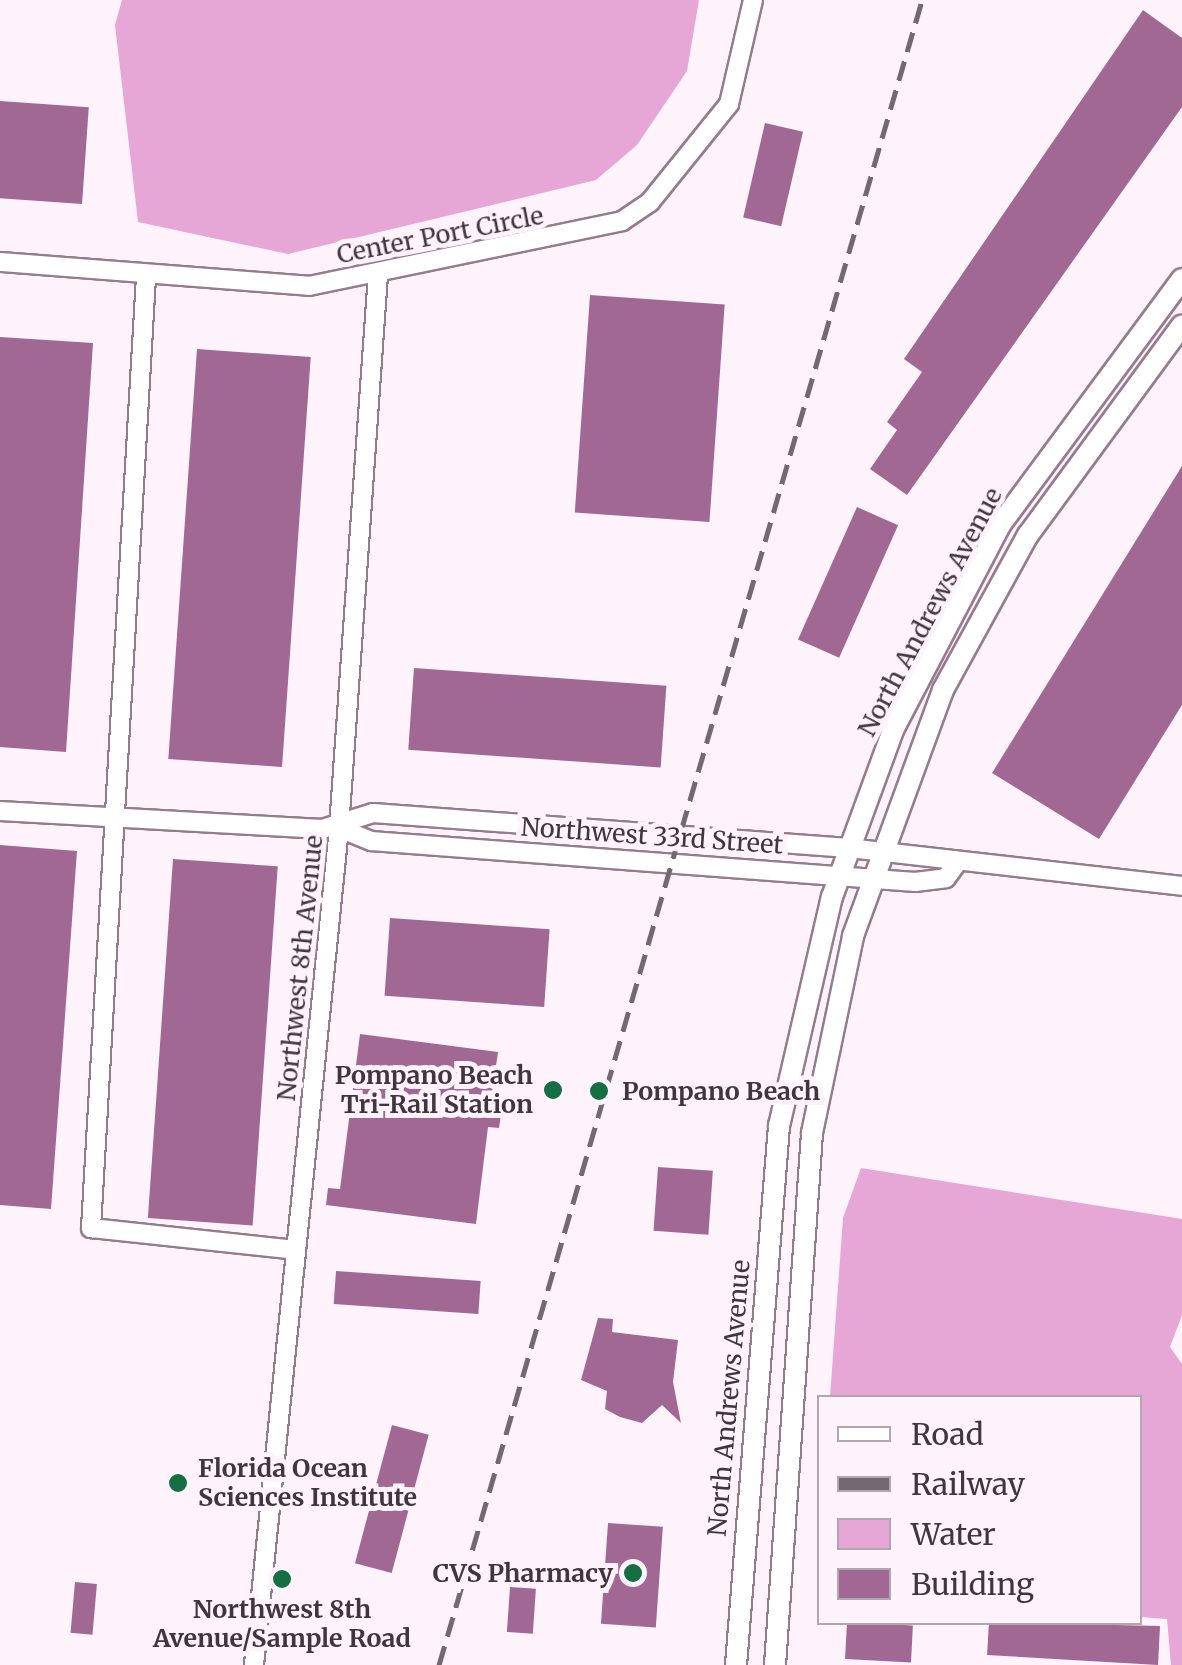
<!DOCTYPE html>
<html>
<head>
<meta charset="utf-8">
<style>
	body { margin:0 }
	#map { position:relative; width:1182px; height:1665px; overflow:hidden; background:#fff3fb; font-family:Merriweather,serif }
	div>[style] { position:absolute }
	[style*='--x'] { left:calc(var(--x)*1px); top:calc(var(--y)*1px); width:calc(var(--w)*1px); rotate:calc(var(--a)*1deg) }
	.water>* { inset:0; background:#e6a7d6 }
	.building>* { inset:0; background:#a26894; transform-origin:0 0 }
	.roads { filter:drop-shadow(2px 0 #967b8e) drop-shadow(-2px 0 #967b8e) drop-shadow(0 2px #967b8e) drop-shadow(0 -2px #967b8e) }
	.minor>* { height:18px; margin:-9px; padding:0 9px; transform-origin:9px; border-radius:9px; background:#fff }
	.tertiary>* { height:20px; margin:-10px; padding:0 10px; transform-origin:10px; border-radius:10px; background:#fff }
	.rail>* { height:5px; margin-top:-2.5px; transform-origin:0; background:repeating-linear-gradient(90deg,#756971 0 20px,transparent 0 30px) }
	.dots>* { width:28px; height:28px; translate:-50% -50%; box-sizing:border-box; border:5px solid #fff3fb; border-radius:50% }
	span { translate:-50% -50%; white-space:nowrap; text-align:center; line-height:1.15; -webkit-text-stroke:10px #fff3fb; paint-order:stroke }
	.street-label { font-size:25px; color:#41363e }
	.poi-label { font-size:25px; color:#41363e; font-weight:700 }
	.right { translate:-100% -50%; text-align:right }
	.left { translate:0 -50%; text-align:left }
	.legend { position:absolute; left:817px; top:1395px; width:325px; height:230px; box-sizing:border-box; background:#fff3fb; border:2px solid #b3a7af; margin:0; padding:12px 18px; list-style:none; font-size:30px; color:#41363e }
	.legend li { display:flex; align-items:center; gap:20px; height:50px }
	.legend b { width:50px; border:2px solid #b3a7af }
</style>
</head>
<body>
<div id="map">
	<div class="water">
		<div style="clip-path:polygon(122px 0,699px 0,687px 71px,637px 145px,596px 180px,288px 254px,138px 222px,115px 25px)"></div>
		<div style="clip-path:polygon(861px 1168px,1182px 1219px,1182px 1315px,1170px 1347px,1182px 1364px,1182px 1665px,1171px 1665px,1167px 1619px,1140px 1617px,1140px 1398px,830px 1397px,843px 1218px)"></div>
	</div>
	<div class="building">
		<div style="clip-path:polygon(1143px 10px,1182px 38px,1182px 107px,907px 495px,870px 469px,897px 430px,887px 422px,922px 372px,904px 359px)"></div>
		<div style="left:0;top:101px;width:89px;height:97px;rotate:4deg"></div>
		<div style="left:765px;top:123px;width:39px;height:97px;rotate:13deg"></div>
		<div style="left:590px;top:295px;width:135px;height:218px;rotate:4deg"></div>
		<div style="clip-path:polygon(0 337px,93px 343px,66px 752px,0 747px)"></div>
		<div style="left:197px;top:349px;width:114px;height:411px;rotate:4deg"></div>
		<div style="clip-path:polygon(1182px 466px,1182px 705px,1099px 839px,992px 773px)"></div>
		<div style="left:857px;top:507px;width:45px;height:145px;rotate:24deg"></div>
		<div style="left:414px;top:668px;width:253px;height:82px;rotate:4deg"></div>
		<div style="clip-path:polygon(0 845px,77px 851px,51px 1209px,0 1205px)"></div>
		<div style="left:173px;top:859px;width:105px;height:360px;rotate:4deg"></div>
		<div style="left:390px;top:918px;width:160px;height:78px;rotate:4deg"></div>
		<div style="clip-path:polygon(360px 1034px,498px 1052px,491px 1101px,503px 1102px,499px 1128px,488px 1127px,476px 1224px,326px 1205px,328px 1188px,340px 1189px)"></div>
		<div style="left:658px;top:1167px;width:55px;height:64px;rotate:4deg"></div>
		<div style="left:336px;top:1271px;width:145px;height:33px;rotate:4deg"></div>
		<div style="clip-path:polygon(598px 1318px,613px 1319px,612px 1332px,678px 1340px,673px 1382px,681px 1423px,662px 1405px,642px 1423px,620px 1417px,605px 1409px,607px 1391px,581px 1380px)"></div>
		<div style="left:392px;top:1425px;width:38px;height:143px;rotate:15deg"></div>
		<div style="left:608px;top:1523px;width:55px;height:101px;rotate:4deg"></div>
		<div style="left:75px;top:1582px;width:22px;height:51px;rotate:5deg"></div>
		<div style="left:510px;top:1587px;width:26px;height:45px;rotate:4deg"></div>
		<div style="left:847px;top:1622px;width:66px;height:37px;rotate:3deg"></div>
		<div style="clip-path:polygon(989px 1622px,1160px 1626px,1158px 1665px,987px 1655px)"></div>
	</div>
	<div class="roads">
		<div class="minor">
			<div style="--x:0;--y:262;--w:310;--a:4.4"></div>
			<div style="--x:309;--y:286;--w:320;--a:-11.7"></div>
			<div style="--x:622;--y:221;--w:34;--a:-34"></div>
			<div style="--x:650;--y:202;--w:126;--a:-51.1"></div>
			<div style="--x:729;--y:104;--w:107;--a:-77"></div>
			<div style="--x:146;--y:277;--w:953;--a:93.31"></div>
			<div style="--x:91;--y:1228;--w:206;--a:6.1"></div>
			<div style="--x:0;--y:811;--w:323;--a:3.2"></div>
			<div style="--x:322;--y:829;--w:53;--a:-17.4"></div>
			<div style="--x:373;--y:813;--w:477;--a:4.2"></div>
			<div style="--x:849;--y:848;--w:335;--a:6.5"></div>
			<div style="--x:339;--y:828;--w:35;--a:22"></div>
			<div style="--x:371;--y:841;--w:546;--a:4.31"></div>
			<div style="--x:915;--y:882;--w:31;--a:-7"></div>
			<div style="--x:946;--y:878;--w:17;--a:-54"></div>
			<div style="--x:254;--y:1665;--w:841;--a:-84.2"></div>
			<div style="--x:339;--y:828;--w:555;--a:-85.97"></div>
		</div>
		<div class="tertiary">
			<div style="--x:736;--y:1665;--w:541;--a:-85.44"></div>
			<div style="--x:779;--y:1126;--w:235;--a:-77"></div>
			<div style="--x:832;--y:897;--w:178;--a:-69.9"></div>
			<div style="--x:893;--y:730;--w:231;--a:-62.4"></div>
			<div style="--x:1000;--y:525;--w:306;--a:-53.5"></div>
			<div style="--x:775;--y:1665;--w:533;--a:-86.02"></div>
			<div style="--x:812;--y:1133;--w:201;--a:-78.2"></div>
			<div style="--x:853;--y:936;--w:262;--a:-69.9"></div>
			<div style="--x:943;--y:690;--w:177;--a:-61.3"></div>
			<div style="--x:1028;--y:535;--w:260;--a:-53.7"></div>
		</div>
	</div>
	<div class="rail">
		<div style="--x:439;--y:1665;--w:1734;--a:-73.82"></div>
	</div>
	<div class="dots">
		<div style="left:553px;top:1090px;background:#156f43"></div>
		<div style="left:599px;top:1091px;background:#156f43"></div>
		<div style="left:178px;top:1483px;background:#156f43"></div>
		<div style="left:633px;top:1573px;background:#156f43"></div>
		<div style="left:282px;top:1579px;background:#156f43"></div>
	</div>
	<div class="street-label">
		<span style="left:440px;top:235px;rotate:-11deg">Center Port Circle</span>
		<span style="left:930px;top:612px;rotate:-62deg">North Andrews Avenue</span>
		<span style="left:652px;top:836px;rotate:4deg">Northwest 33rd Street</span>
		<span style="left:300px;top:968px;rotate:-84deg">Northwest 8th Avenue</span>
		<span style="left:729px;top:1398px;rotate:-85deg">North Andrews Avenue</span>
	</div>
	<div class="poi-label">
		<span class="right" style="left:533px;top:1090px">Pompano Beach<br>Tri-Rail Station</span>
		<span class="left" style="left:622px;top:1091px">Pompano Beach</span>
		<span class="left" style="left:198px;top:1483px">Florida Ocean<br>Sciences Institute</span>
		<span class="right" style="left:613px;top:1573px">CVS Pharmacy</span>
		<span style="left:282px;top:1624px">Northwest 8th<br>Avenue/Sample Road</span>
	</div>
	<ul class="legend">
	<li><b style="height:12px;background:#fff"></b>Road</li>
	<li><b style="height:12px;background:#756971"></b>Railway</li>
	<li><b style="height:28px;background:#e6a7d6"></b>Water</li>
	<li><b style="height:28px;background:#a26894"></b>Building</li>
	</ul>
</div>
</body>
</html>
